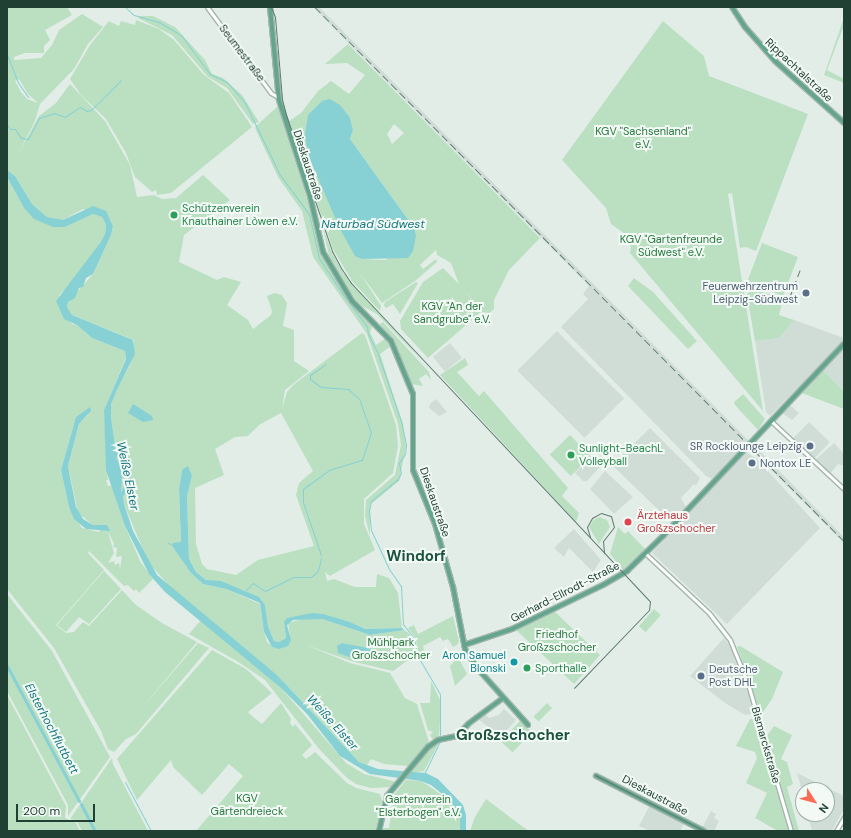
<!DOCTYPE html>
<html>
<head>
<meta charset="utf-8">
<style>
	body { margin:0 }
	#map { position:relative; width:851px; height:838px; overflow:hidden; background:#e2ede7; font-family:"DM Sans",sans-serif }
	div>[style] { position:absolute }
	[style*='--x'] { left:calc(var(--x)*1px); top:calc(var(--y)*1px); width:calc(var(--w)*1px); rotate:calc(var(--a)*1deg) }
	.built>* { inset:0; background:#d0ddd6; transform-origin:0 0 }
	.green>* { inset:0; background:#bae0c1; transform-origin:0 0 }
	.water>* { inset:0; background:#87d1d5 }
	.stream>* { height:1px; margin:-0.5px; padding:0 0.5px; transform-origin:0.5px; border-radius:0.5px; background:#87d1d5 }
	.canal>* { height:3px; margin:-1.5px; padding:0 1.5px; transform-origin:1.5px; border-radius:1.5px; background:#87d1d5 }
	.river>* { height:4.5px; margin:-2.25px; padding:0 2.25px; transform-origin:2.25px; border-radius:2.25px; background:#87d1d5 }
	.roads { filter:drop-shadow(1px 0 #a4b6ae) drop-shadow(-1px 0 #a4b6ae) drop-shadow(0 1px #a4b6ae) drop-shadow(0 -1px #a4b6ae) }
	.minor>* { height:3px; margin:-1.5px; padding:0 1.5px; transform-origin:1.5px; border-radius:1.5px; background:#fff }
	.major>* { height:4px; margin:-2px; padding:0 2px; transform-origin:2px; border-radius:2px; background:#64a58e }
	.tram>* { height:1px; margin:-0.5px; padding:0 0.5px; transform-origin:0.5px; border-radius:0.5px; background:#5c7b70 }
	.rail>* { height:1px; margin-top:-0.5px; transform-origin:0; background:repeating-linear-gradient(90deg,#5c7b70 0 8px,transparent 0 12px) }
	.dots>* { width:11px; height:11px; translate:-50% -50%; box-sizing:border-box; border:2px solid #f3faf6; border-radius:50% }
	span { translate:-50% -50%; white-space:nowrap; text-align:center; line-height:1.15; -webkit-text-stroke:4px #f3faf6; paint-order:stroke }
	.street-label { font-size:11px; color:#214034 }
	.park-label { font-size:11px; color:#297940 }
	.leisure-label { font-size:11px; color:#27864d }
	.left { translate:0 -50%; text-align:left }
	.service-label { font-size:11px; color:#4e5e75 }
	.right { translate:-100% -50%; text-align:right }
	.health-label { font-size:11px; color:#be3a42 }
	.culture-label { font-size:11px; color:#0d838f }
	.water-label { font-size:12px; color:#17787f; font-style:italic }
	.district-label { font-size:15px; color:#1c5340; font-weight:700 }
	.frame { position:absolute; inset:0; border:8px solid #214034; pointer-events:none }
	.north { position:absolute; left:795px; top:782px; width:40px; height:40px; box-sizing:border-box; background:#f3faf6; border:1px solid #9fb0a8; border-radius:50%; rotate:126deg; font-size:11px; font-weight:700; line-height:16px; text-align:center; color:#214034 }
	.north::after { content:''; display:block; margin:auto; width:14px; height:18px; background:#fa6c54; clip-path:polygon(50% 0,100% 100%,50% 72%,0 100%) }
	.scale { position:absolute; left:16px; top:804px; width:79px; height:18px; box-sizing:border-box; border:2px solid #214034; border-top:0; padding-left:5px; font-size:12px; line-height:14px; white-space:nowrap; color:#214034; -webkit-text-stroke:3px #f3faf6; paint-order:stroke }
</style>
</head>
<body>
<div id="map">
	<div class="built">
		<div style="clip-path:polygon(313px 7px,319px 7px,749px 441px,712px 479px,706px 476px,561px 327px,588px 299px,583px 294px,589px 286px)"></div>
		<div style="clip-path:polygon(794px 320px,844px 338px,844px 341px,770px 416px,766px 412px,755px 341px,779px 338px)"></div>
		<div style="left:557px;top:331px;width:95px;height:56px;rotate:45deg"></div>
		<div style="left:450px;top:343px;width:19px;height:22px;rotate:51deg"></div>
		<div style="clip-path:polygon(844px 348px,844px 392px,823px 370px)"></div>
		<div style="clip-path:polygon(436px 399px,447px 412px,439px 416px,429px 408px,430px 404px)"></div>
		<div style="clip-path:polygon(790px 405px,799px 413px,792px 420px,782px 413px)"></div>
		<div style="left:809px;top:422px;width:29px;height:23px;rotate:44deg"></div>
		<div style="clip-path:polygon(650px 428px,700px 478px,696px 486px,694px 484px,681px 498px,686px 507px,671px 522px,612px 465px)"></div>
		<div style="clip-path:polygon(834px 443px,844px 454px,844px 466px,838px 464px,830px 474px,815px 460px)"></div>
		<div style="clip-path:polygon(753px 444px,844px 537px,844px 543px,749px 448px)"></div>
		<div style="clip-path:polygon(746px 452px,757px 459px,820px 528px,727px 624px,652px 553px)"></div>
		<div style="clip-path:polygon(591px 457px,600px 467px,587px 481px,583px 481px,575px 473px)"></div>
		<div style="clip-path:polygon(605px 471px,633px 497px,614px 514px,590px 489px)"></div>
		<div style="clip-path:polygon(574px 529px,601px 560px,593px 572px,569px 548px,564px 557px,554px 548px)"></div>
		<div style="clip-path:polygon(724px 638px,734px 651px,747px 685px,754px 711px,751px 714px,745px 715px,725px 703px,690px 676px)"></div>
		<div style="clip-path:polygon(504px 709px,516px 720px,498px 740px,488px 733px,491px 729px,478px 719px,485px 714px,489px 718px,499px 715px)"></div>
		<div style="clip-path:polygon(797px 773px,844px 796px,844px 809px,832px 831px,812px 831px,808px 814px,827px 814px,827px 790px,803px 790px,803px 794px)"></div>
		<div style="clip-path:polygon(650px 805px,684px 823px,680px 831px,650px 831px,639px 826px)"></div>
		<div style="clip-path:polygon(711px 811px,716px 814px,714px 818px,719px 821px,714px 831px,707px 831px,702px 828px)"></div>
	</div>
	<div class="green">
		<div style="clip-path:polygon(evenodd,7px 7px,67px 7px,72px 15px,45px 30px,50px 40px,44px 46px,44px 53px,25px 53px,14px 57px,14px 60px,41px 58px,52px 45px,59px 30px,82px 14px,103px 27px,88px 44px,74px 69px,40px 104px,35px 121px,17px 156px,39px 116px,56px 103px,70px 84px,105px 121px,130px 165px,137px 197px,154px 195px,162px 199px,176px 198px,203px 175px,230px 200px,184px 235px,179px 262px,217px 280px,224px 277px,241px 282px,227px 305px,248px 320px,253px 329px,271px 315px,272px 311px,267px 296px,275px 293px,282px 295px,287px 303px,283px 326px,294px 330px,294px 361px,309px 371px,285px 390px,282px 408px,287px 392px,293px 385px,362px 333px,365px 335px,396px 425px,398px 446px,393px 473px,364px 499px,364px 524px,375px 550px,330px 576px,325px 572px,327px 581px,334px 579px,355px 587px,376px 587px,377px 574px,389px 578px,398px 593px,402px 628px,367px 629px,350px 622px,312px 613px,284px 622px,286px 638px,279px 642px,274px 641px,268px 626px,265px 605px,246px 591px,206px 580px,196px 572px,189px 559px,187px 496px,192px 476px,182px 470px,179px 489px,181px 543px,172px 546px,191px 573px,203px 584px,226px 589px,260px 604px,264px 632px,267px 642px,274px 648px,288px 646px,290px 636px,288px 623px,303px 619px,322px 619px,370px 635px,404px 630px,410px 634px,415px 655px,393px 671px,351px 661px,306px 645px,350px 663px,390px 673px,405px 698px,417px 704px,429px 742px,408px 766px,384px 764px,371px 759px,367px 765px,359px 762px,277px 675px,172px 589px,148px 562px,124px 504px,123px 497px,131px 484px,131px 476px,123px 460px,117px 460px,111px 417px,111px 405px,116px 392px,131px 363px,134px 340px,72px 315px,67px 307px,68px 302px,93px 274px,111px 235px,113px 226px,110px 219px,83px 209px,63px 220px,56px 221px,47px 217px,32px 204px,15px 176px,7px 170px,7px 7px,19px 79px,28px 94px,38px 103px,27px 99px,21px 92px,15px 81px,19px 79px,7px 7px,281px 413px,313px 471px,299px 483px,296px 495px,314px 546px,258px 560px,236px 575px,207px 569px,202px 564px,196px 544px,195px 488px,224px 475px,215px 449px,235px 437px,248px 436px,259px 425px,281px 413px,7px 7px,342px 643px,364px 647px,372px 650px,352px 658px,342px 643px)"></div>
		<div style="clip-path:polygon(140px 16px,153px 16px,175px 27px,205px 60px,212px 74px,223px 78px,242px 95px,259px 122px,253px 124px,227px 88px,208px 77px,172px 35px,138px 18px)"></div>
		<div style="clip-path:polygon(844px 18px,844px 25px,827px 70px,844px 79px,844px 83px,824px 75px)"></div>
		<div style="clip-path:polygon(136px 20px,159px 29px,174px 40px,204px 75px,229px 93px,252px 127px,171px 193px,157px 195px,156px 190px,152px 192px,135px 177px,126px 153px,106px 119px,81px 95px,70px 79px,90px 45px,109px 21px,119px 26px,121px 21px,135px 25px)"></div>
		<div style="clip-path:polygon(663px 21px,704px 56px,709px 76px,808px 114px,756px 251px,746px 247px,740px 248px,732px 193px,728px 194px,763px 411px,630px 253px,631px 246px,625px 241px,628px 236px,611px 224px,606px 208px,562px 160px)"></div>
		<div style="clip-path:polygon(evenodd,348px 44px,540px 238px,509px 270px,494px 300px,494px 309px,489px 313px,482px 312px,462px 288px,481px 312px,428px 358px,401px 329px,400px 321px,423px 282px,443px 268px,459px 284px,451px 263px,437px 255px,436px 250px,420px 265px,423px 269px,436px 259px,437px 262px,415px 281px,382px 303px,360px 273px,381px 306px,380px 311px,352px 281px,333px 249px,289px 121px,301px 113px,318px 91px,331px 81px,349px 94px,365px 75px,347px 63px,325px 64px,348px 44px,350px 118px,353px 130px,350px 139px,414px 228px,386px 260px,362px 259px,340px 229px,335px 214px,350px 118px,348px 44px,394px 124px,404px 133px,392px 144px,387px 134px,394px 124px)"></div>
		<div style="clip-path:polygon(278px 106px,316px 227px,322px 253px,346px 296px,372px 327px,370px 332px,376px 345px,386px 338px,391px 346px,380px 354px,403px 424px,406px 447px,399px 481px,370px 505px,370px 536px,365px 516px,366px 500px,395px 475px,401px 445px,398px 424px,367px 334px,313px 257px,302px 211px,278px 177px,256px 130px,255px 127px)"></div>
		<div style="clip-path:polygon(evenodd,7px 177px,24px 208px,65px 227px,93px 214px,102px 217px,106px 225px,105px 234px,100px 243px,69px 286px,59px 295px,72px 324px,77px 325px,92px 338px,125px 351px,126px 358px,104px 410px,108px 480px,106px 480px,108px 486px,113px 485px,125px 526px,140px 561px,153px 579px,139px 593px,136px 589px,134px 591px,128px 585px,124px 586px,89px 551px,88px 553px,104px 570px,56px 625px,66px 633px,74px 632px,83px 622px,89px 626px,122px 590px,136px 605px,162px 623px,197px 642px,141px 709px,198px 643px,209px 648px,136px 734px,126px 739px,114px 752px,108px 749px,101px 731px,54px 648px,7px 589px,7px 177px,89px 414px,79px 424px,68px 466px,78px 513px,93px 525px,103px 525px,99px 532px,82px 528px,69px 507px,61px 470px,76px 417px,89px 414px,7px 177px,108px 532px,114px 543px,113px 547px,117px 548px,116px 557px,122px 556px,120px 569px,119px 563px,115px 565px,114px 561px,108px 563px,114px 553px,108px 532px)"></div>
		<div style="clip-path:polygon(322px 224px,331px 251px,343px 273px,424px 363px,377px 314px,362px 306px,352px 295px,329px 255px)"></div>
		<div style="clip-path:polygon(762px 243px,798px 257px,783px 296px,759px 287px,748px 287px,747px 282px)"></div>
		<div style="clip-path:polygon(634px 278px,653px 292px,697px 341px,688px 349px,628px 286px)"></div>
		<div style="clip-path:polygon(416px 282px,418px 283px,400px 314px,393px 304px,386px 308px,384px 306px,385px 302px)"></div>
		<div style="clip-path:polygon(760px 291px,783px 299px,779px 315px,794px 320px,779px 338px,755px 341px,747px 295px,749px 292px)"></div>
		<div style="clip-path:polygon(383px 322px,429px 372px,431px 380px,426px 374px,419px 379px,423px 386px,411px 384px,390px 336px,380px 324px)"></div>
		<div style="clip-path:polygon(465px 358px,468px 365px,457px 372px,479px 396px,484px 391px,568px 488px,562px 496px,579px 513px,576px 522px,440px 375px)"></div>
		<div style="clip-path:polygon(823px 370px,844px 392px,844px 409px,802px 393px)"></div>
		<div style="clip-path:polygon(743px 394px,765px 419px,758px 430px,735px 405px,734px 402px)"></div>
		<div style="left:570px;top:435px;width:30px;height:28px;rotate:46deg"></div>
		<div style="clip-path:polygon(121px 464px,128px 479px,122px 492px,120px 486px,122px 477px)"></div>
		<div style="clip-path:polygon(600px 517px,607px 520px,610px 527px,599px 544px,589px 527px,593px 520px)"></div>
		<div style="clip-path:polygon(618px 527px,625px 534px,628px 531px,645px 549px,623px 570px,610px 554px)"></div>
		<div style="clip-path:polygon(104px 571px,121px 589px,89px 624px,79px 617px,66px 632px,57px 625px)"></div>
		<div style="clip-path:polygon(7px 594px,52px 651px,110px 757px,68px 816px,68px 805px,7px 691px)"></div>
		<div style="left:654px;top:609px;width:9px;height:23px;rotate:41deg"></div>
		<div style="clip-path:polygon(554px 611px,600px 655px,574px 684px,516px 630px)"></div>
		<div style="clip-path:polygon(453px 616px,459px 641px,457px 645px,453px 647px,448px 639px,443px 641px,440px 637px,423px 646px,424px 650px,418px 653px,416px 639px,408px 628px,414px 625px,418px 634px)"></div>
		<div style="clip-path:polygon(201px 620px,281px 688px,346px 763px,364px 774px,397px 782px,392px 787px,371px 788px,356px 784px,347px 778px,320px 750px,265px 680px,240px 663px,189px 634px)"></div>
		<div style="clip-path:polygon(740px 646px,783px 672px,772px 699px,763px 712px,760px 713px,737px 647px)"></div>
		<div style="clip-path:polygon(212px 650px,246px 669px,272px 693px,248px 712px,252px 716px,262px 724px,281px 703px,291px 719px,290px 723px,293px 727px,295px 724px,312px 745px,302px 755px,306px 759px,315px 752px,347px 783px,356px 788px,380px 794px,382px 801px,376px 831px,196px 831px,243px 776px,229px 764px,202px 795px,173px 767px,171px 760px,137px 800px,117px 759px)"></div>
		<div style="clip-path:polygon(458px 657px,467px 674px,455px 686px,450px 666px)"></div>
		<div style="clip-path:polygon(431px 681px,441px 702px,439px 738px,433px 740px,430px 735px,433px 732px,428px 730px,420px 703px,430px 703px)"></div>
		<div style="clip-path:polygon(7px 695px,66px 806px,65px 818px,76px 823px,80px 831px,7px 831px)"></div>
		<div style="left:547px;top:703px;width:7px;height:19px;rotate:45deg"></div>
		<div style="clip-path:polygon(750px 719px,755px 719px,789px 831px,778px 831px,755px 818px,767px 793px,746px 783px,757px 758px,755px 752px,736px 746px)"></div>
		<div style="left:520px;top:721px;width:16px;height:28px;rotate:43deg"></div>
		<div style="clip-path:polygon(774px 726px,792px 735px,781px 759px,787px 762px,793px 784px,787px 787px,799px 831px,793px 831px,766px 737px)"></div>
		<div style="clip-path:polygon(439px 743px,424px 771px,410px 773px,431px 748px)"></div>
		<div style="clip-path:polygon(112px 758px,113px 764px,148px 831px,82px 831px,76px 820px,70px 819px)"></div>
		<div style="clip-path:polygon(406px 780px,421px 781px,451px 801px,460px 817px,460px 831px,382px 831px,382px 828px,389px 828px,393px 802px,390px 800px)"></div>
		<div style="clip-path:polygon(486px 799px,519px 824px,529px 831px,470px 831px,475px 817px)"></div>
	</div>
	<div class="water">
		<div style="clip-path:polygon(330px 99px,340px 105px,350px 118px,353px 130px,350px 139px,414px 228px,416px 236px,413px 251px,408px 258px,362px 259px,355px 256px,340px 229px,308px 155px,305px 134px,308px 115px,322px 101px)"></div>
		<div style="clip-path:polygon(evenodd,7px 170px,15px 176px,32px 204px,47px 217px,63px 220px,93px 206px,106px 211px,113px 226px,111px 235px,93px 274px,86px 278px,83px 287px,79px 288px,75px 298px,68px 302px,67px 307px,72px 315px,133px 340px,135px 354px,116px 392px,111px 405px,111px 417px,117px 460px,125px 461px,131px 476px,131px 484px,123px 497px,124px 504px,133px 531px,157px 575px,277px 675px,359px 762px,378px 769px,426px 773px,438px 779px,463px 805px,466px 815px,466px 831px,460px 831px,460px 817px,451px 801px,431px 785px,421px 781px,370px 774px,340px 756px,307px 714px,281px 688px,165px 592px,149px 574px,125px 526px,106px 470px,104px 410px,126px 359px,125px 351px,92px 338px,77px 325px,64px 319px,56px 301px,100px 243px,105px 234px,106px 225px,102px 217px,93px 214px,65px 227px,53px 227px,34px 219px,24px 208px,7px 177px,7px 170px,120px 464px,128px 479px,121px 492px,122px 477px,120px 464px)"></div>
		<div style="clip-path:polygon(133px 404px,152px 416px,153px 420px,143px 422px,128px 413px)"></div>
		<div style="clip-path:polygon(90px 407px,91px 411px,79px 424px,68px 466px,70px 477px,76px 507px,83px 519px,93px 525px,107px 525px,110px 531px,86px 529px,74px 519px,69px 507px,61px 470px,76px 417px)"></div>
		<div style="clip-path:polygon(188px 466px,192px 476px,187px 496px,189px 559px,196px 572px,206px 580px,221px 581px,259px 597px,265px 605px,268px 626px,274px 641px,279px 642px,286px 638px,284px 622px,287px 618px,312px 613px,323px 614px,350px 622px,366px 629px,402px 628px,404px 630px,370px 635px,322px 619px,293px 620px,287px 625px,291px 640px,288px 646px,279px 649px,272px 647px,264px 632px,260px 603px,226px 589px,203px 584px,191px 573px,172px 546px,173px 543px,181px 542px,179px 489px,182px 470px)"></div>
		<div style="clip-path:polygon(342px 643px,364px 647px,372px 650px,374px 655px,371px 660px,352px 658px,338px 653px,337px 646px)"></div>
	</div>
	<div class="stream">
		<div style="--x:125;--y:7;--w:12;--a:42"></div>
		<div style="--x:134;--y:15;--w:26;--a:16"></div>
		<div style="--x:159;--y:22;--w:26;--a:31"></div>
		<div style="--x:181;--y:35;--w:49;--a:53.4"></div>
		<div style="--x:210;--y:74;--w:19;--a:25"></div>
		<div style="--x:227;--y:82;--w:28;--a:49"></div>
		<div style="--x:245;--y:103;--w:80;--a:64.1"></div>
		<div style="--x:280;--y:175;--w:49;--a:53.4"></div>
		<div style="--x:309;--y:214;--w:45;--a:77.2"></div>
		<div style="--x:319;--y:258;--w:45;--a:56.7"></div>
		<div style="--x:344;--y:296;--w:38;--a:53"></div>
		<div style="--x:367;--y:326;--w:8;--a:83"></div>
		<div style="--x:368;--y:334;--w:22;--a:63"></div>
		<div style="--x:378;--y:354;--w:71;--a:71.1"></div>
		<div style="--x:401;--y:421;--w:25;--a:78"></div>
		<div style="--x:406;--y:445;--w:9;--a:96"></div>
		<div style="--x:405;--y:454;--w:11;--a:124"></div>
		<div style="--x:399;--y:463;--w:10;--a:79"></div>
		<div style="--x:401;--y:473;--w:7;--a:117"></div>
		<div style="--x:398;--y:479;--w:35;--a:141"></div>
		<div style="--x:371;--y:501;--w:10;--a:101"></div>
		<div style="--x:369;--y:511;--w:19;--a:84"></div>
		<div style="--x:371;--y:530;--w:43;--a:65.2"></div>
		<div style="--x:389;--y:569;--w:21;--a:55"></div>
		<div style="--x:401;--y:586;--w:38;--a:87"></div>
		<div style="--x:403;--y:624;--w:18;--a:52"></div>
		<div style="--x:414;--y:638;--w:17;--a:80"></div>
		<div style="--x:417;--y:655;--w:45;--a:59.5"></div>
		<div style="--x:440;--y:694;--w:44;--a:90"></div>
		<div style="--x:7;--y:55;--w:31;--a:68"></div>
		<div style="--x:19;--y:84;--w:16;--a:55"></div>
		<div style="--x:7;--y:125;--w:5;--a:53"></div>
		<div style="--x:10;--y:129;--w:5;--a:0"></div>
		<div style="--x:15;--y:129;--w:11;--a:56"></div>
		<div style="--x:21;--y:138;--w:7;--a:8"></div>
		<div style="--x:28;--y:139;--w:24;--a:-62"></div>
		<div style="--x:39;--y:118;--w:16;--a:-18"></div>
		<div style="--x:54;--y:113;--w:12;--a:20"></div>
		<div style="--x:65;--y:117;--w:18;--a:-34"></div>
		<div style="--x:80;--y:107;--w:8;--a:30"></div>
		<div style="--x:87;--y:111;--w:4;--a:-14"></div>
		<div style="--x:91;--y:110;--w:42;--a:-45"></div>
		<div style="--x:168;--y:543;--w:5;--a:22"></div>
		<div style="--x:321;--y:555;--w:56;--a:-108.8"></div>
		<div style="--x:303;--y:502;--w:13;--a:-90"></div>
		<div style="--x:303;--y:489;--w:32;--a:-36"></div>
		<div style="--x:329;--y:470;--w:34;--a:-17"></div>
		<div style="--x:362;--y:460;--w:28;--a:-72"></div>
		<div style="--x:371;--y:433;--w:36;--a:-109"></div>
		<div style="--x:359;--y:399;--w:15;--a:-138"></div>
		<div style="--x:348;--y:389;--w:27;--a:-176"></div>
		<div style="--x:321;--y:387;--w:14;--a:-144"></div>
		<div style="--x:310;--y:379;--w:4;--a:-90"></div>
		<div style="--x:310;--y:375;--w:19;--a:-35"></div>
		<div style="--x:245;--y:591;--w:11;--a:-45"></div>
		<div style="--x:253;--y:583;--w:14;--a:34"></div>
		<div style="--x:265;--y:591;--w:32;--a:-26"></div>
		<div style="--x:294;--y:577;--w:17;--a:0"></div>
		<div style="--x:311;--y:577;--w:9;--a:-41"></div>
		<div style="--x:318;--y:571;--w:13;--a:-77"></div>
		<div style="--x:425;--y:772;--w:34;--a:-64"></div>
		<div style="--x:125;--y:782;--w:55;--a:62"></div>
	</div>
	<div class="canal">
		<div style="--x:7;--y:666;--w:153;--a:61.9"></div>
		<div style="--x:81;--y:804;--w:30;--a:63"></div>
	</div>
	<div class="river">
		<div style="--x:111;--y:454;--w:9;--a:-6"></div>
	</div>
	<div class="roads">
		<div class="minor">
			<div style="--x:207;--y:7;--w:107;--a:53.3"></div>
			<div style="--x:271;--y:93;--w:8;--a:30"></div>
			<div style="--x:771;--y:421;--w:100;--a:43"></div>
			<div style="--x:646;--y:554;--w:86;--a:43.1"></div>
			<div style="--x:709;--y:613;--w:34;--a:52"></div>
			<div style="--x:730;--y:640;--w:48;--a:67.8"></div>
			<div style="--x:748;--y:684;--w:153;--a:73.7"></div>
			<div style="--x:836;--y:831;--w:16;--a:-60"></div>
		</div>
		<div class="major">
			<div style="--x:270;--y:7;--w:93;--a:84.5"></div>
			<div style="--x:279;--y:100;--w:101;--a:72.1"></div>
			<div style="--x:310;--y:196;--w:57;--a:76.9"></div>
			<div style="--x:323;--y:252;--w:57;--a:59.4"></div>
			<div style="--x:352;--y:301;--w:56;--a:45.7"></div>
			<div style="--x:391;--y:341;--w:57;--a:67.5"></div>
			<div style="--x:413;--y:394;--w:76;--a:90"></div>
			<div style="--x:413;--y:470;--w:58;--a:67.8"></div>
			<div style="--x:435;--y:524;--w:66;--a:74.1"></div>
			<div style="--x:453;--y:587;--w:63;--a:79"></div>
			<div style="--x:465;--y:649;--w:24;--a:57"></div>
			<div style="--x:478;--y:669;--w:75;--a:48.2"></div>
			<div style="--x:732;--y:7;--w:24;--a:57"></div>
			<div style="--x:745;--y:27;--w:45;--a:48.6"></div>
			<div style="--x:775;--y:61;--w:93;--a:41.9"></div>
			<div style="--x:464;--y:645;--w:51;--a:-18.4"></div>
			<div style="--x:512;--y:629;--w:101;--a:-25.8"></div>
			<div style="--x:603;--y:585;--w:28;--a:-30"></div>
			<div style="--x:627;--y:571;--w:50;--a:-44.2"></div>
			<div style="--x:663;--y:536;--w:264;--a:-46.7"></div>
			<div style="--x:596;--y:776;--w:121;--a:27"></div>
			<div style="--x:379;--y:831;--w:36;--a:-77"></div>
			<div style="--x:387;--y:796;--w:64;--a:-50.1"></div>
			<div style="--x:428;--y:747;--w:12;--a:-35"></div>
			<div style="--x:438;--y:740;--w:19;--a:-12"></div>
			<div style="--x:457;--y:736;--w:16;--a:-47"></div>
			<div style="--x:468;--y:724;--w:44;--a:-36.6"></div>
		</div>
	</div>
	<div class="tram">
		<div style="--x:271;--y:7;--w:11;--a:68"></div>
		<div style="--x:275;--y:17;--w:82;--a:85.1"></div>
		<div style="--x:282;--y:99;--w:16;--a:76"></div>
		<div style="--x:286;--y:115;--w:144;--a:71.3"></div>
		<div style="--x:332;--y:251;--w:19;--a:62"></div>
		<div style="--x:341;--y:268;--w:18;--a:56"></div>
		<div style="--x:351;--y:283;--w:436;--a:46.8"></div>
		<div style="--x:650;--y:601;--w:9;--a:96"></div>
		<div style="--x:649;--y:610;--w:108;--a:133.9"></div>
		<div style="--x:590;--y:537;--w:10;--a:-107"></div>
		<div style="--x:587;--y:527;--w:10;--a:-61"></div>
		<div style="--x:592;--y:518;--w:10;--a:-29"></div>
		<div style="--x:601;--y:513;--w:10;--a:17"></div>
		<div style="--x:611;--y:516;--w:11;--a:75"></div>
		<div style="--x:614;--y:527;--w:18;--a:128"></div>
		<div style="--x:603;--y:541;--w:12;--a:85"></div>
		<div style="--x:595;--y:775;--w:123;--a:27"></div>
	</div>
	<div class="rail">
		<div style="--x:315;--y:7;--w:752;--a:45.27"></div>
		<div style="--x:789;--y:299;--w:31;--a:-69"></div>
	</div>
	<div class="dots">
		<div style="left:174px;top:215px;background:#2e9e5b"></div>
		<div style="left:806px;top:293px;background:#5c6f8a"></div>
		<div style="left:810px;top:446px;background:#5c6f8a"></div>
		<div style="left:571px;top:455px;background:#2e9e5b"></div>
		<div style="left:752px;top:463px;background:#5c6f8a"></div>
		<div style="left:628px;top:522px;background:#e0444e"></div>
		<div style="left:514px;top:662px;background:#0f9aa8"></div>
		<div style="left:527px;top:668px;background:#2e9e5b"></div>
		<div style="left:701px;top:676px;background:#5c6f8a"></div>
	</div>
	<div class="street-label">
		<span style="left:242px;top:53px;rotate:53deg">Seumestraße</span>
		<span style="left:799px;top:70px;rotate:43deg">Rippachtalstraße</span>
		<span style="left:308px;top:165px;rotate:72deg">Dieskaustraße</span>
		<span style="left:435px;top:502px;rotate:71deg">Dieskaustraße</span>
		<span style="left:565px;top:592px;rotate:-27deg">Gerhard-Ellrodt-Straße</span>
		<span style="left:766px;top:745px;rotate:74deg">Bismarckstraße</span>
		<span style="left:655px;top:795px;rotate:28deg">Dieskaustraße</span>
	</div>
	<div class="park-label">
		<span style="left:643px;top:138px">KGV "Sachsenland"<br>e.V.</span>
		<span style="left:671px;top:246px">KGV "Gartenfreunde<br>Südwest" e.V.</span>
		<span style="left:452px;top:313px">KGV "An der<br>Sandgrube" e.V.</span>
		<span style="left:557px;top:641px">Friedhof<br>Großzschocher</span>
		<span style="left:391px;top:649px">Mühlpark<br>Großzschocher</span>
		<span style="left:247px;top:805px">KGV<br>Gärtendreieck</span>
		<span style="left:418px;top:806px">Gartenverein<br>"Elsterbogen" e.V.</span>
	</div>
	<div class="leisure-label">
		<span class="left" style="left:182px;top:215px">Schützenverein<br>Knauthainer Lòwen e.V.</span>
		<span class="left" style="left:579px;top:455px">Sunlight-BeachL<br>Volleyball</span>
		<span class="left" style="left:535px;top:668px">Sporthalle</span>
	</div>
	<div class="service-label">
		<span class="right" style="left:798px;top:293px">Feuerwehrzentrum<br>Leipzig-Südwest</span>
		<span class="right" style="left:802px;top:446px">SR Rocklounge Leipzig</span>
		<span class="left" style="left:760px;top:463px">Nontox LE</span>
		<span class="left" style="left:709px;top:676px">Deutsche<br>Post DHL</span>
	</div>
	<div class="health-label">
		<span class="left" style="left:637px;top:522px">Ärztehaus<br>Großzschocher</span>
	</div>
	<div class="culture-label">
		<span class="right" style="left:506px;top:662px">Aron Samuel<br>Blonski</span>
	</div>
	<div class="water-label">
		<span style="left:373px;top:225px">Naturbad Südwest</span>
		<span style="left:127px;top:476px;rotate:78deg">Weiße Elster</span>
		<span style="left:332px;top:723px;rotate:48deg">Weiße Elster</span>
		<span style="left:51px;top:729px;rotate:62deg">Elsterhochflutbett</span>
	</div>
	<div class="district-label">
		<span style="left:416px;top:557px">Windorf</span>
		<span style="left:513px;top:736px">Großzschocher</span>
	</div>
	<div class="frame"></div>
	<div class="north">N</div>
	<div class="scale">200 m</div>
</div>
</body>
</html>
